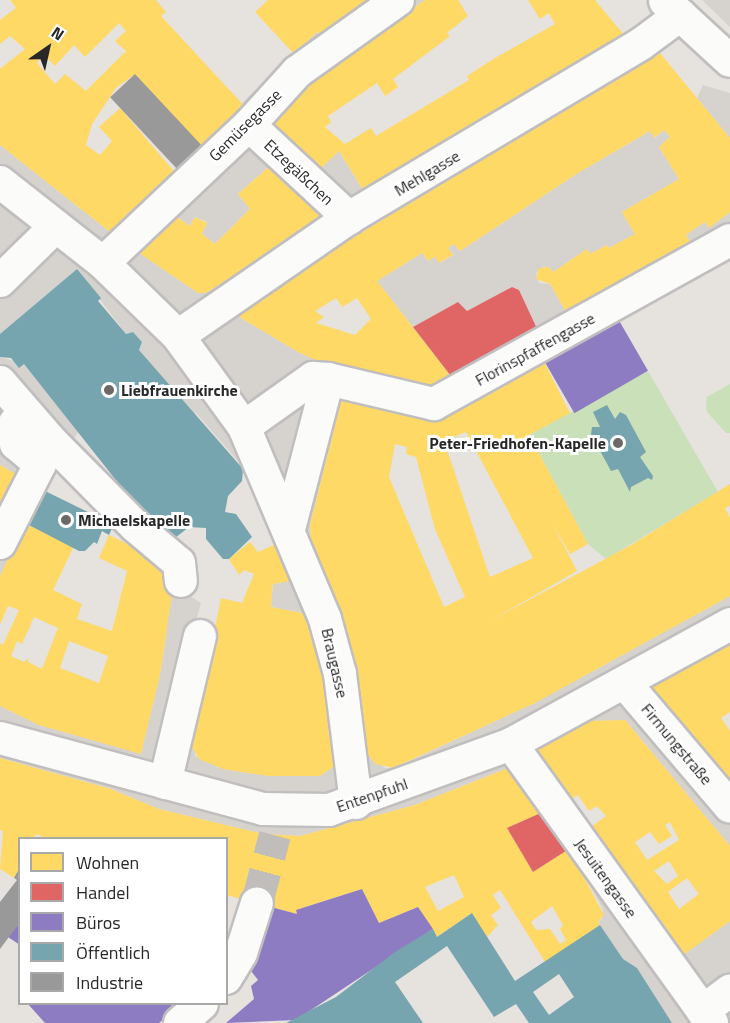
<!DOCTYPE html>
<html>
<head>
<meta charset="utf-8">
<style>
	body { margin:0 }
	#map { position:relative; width:730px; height:1023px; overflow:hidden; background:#e6e2de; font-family:"Titillium Web",sans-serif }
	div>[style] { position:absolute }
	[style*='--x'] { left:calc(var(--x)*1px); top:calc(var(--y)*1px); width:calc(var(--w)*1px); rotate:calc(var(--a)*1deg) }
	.green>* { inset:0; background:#c9e0b8 }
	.plaza>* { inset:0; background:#d6d2cd }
	.homes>* { inset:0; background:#ffd966 }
	.shops>* { inset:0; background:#e06666 }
	.offices>* { inset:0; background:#8e7cc3; transform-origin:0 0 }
	.public>* { inset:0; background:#76a5af }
	.industry>* { inset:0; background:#999; transform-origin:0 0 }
	.street-tunnel>* { height:32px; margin-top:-16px; transform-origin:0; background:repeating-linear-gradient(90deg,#c0bdba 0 32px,transparent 0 48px) }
	.roads { filter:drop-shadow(2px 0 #c0bebf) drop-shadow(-2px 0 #c0bebf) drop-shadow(0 2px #c0bebf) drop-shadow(0 -2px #c0bebf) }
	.street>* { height:32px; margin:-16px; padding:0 16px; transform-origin:16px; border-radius:16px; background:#fbfbfa }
	.dots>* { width:16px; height:16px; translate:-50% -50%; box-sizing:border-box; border:3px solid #fff; border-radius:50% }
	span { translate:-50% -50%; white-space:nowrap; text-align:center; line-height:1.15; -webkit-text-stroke:6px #fff; paint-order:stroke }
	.street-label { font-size:16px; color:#282828 }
	.poi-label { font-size:16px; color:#282828; font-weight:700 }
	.left { translate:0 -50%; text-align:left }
	.right { translate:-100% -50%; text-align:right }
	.legend { position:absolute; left:18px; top:837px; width:210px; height:168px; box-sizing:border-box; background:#fff; border:2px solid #a9a9a9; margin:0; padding:8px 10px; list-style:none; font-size:18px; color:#282828 }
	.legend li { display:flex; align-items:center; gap:12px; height:30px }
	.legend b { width:30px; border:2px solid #a9a9a9 }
	.north { position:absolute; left:18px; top:18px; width:60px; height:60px; -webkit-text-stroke:4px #fff; paint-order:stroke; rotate:34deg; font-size:16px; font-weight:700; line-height:24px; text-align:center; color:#282828 }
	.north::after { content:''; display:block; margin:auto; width:21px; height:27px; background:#282828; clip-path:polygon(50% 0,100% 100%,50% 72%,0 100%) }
</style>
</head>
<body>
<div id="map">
	<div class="green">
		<div style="clip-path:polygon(648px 371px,718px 492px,606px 559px,588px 544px,529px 435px)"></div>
		<div style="clip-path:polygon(730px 384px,730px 433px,726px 433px,707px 412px,706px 403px,707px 397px)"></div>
	</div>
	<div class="plaza">
		<div style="clip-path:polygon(evenodd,372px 0,425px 0,332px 64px,266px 125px,315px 173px,339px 151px,365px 193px,624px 35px,660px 53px,349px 240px,236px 315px,300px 353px,416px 391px,454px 380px,538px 333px,519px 290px,512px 287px,467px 311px,458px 302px,413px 327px,377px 281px,422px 253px,428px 261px,435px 257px,440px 263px,453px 255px,448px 248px,454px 244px,460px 251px,578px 173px,650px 131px,655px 138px,664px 130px,670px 137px,659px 147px,679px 179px,622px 212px,635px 234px,609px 248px,607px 245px,590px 254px,587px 249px,553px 272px,544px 266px,536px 273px,539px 283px,550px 284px,569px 316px,630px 285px,692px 244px,686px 235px,694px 229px,705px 222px,709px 227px,730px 212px,730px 252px,630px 310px,436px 414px,344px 390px,310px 525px,311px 547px,340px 614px,356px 671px,364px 751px,385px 768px,394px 768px,534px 703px,730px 596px,730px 642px,650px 685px,730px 785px,730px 846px,625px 720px,586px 721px,530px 750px,526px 760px,552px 800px,677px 958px,730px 921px,730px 1023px,672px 1023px,637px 968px,623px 959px,598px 922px,602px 919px,603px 910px,587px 880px,513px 766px,415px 805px,300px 836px,263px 834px,159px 809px,111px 789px,0 758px,0 706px,40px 725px,141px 753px,160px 675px,173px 585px,201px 603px,193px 631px,212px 643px,194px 733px,195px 756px,223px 769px,268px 776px,320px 776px,336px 765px,340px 744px,332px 672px,318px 616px,271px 607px,273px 584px,302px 578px,265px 492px,196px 413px,193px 416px,139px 350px,142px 342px,133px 332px,126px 334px,77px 269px,0 334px,0 145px,115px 236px,248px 110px,242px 103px,317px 32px,322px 38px,372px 0,272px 164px,327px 216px,206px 293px,198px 293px,133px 248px,171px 213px,190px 226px,195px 217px,207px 222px,202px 234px,215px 244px,250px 209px,238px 194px,272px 164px)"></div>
		<div style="clip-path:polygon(702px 0,730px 0,730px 27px)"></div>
		<div style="clip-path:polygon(703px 85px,730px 93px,730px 138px,697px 98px)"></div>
		<div style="clip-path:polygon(0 357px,24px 364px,79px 431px,60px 459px,0 576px,0 526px,23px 479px,0 465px)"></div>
	</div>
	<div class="homes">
		<div style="clip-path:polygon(evenodd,10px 0,156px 0,166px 12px,161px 16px,248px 110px,205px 150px,135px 74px,116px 88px,92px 124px,86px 145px,100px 155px,112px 141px,99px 127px,120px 108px,177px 175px,115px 236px,0 145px,0 69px,25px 49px,10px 36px,0 44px,0 20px,16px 8px,10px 0,119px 23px,126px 31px,115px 41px,126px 51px,86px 91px,65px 74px,55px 84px,37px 63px,44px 55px,55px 66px,74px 45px,85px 57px,119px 23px)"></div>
		<div style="clip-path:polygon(268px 0,372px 0,322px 38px,317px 32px,294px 54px,255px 12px)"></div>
		<div style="clip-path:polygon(425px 0,458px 0,468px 16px,447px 33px,450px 36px,393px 79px,398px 87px,385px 96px,377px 83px,328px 116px,331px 122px,325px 127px,345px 144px,371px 128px,376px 136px,469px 80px,467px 76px,495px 58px,555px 24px,549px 13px,540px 19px,528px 0,595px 0,624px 35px,365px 193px,339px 151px,315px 174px,266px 125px,333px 64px)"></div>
		<div style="clip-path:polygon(evenodd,660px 53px,730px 138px,730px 212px,709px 228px,705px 222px,686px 235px,692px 244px,569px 317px,550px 284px,536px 279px,539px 268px,549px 267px,553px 272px,587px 249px,590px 254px,607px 245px,609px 248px,635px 234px,622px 212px,679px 179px,659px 147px,670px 137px,664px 130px,654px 138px,650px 131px,578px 173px,460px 251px,454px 244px,448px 248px,453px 255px,439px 263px,435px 257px,428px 261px,422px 253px,377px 281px,454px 380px,416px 391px,330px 366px,300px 353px,236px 315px,349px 240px,660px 53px,336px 298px,342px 307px,357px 298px,371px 319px,355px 335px,316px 323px,324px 317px,315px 311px,336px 298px)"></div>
		<div style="clip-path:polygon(272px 164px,327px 216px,206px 293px,198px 293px,132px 248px,171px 213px,190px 226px,195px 217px,207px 223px,202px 234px,215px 244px,250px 209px,238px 194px)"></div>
		<div style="clip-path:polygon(evenodd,542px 358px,570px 413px,529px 435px,588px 544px,570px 554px,552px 523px,577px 571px,490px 621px,631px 545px,730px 484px,730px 506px,725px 508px,730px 518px,730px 596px,535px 703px,393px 768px,376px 764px,364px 751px,356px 671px,340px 614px,311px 547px,310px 525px,344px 390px,436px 414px,542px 358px,466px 432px,533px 558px,490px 577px,444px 441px,466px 432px,542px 358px,395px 444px,407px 447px,406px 454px,416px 457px,435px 529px,465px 597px,444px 607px,389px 477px,395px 444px)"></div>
		<div style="clip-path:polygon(0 465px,23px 478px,0 526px)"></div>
		<div style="clip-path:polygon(evenodd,25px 523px,74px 546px,53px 590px,82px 604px,77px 619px,112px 631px,127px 571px,99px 558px,109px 535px,176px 568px,160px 675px,141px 754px,39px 725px,0 706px,0 643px,3px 645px,19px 610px,8px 606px,0 625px,0 576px,25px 523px,34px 617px,58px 628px,42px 669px,28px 662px,29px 658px,24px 662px,11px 656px,17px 641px,22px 644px,34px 617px,25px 523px,69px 641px,108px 656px,99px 683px,60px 668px,69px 641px)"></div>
		<div style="clip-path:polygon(285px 540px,302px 579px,273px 584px,271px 607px,318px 616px,336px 765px,320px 776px,268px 776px,223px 769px,199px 759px,192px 747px,221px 598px,242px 603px,254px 574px,244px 570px,239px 575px,229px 559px,250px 542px,258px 552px)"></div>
		<div style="clip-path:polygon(730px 642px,730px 712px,721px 718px,730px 731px,730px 785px,650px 685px)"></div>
		<div style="clip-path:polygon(evenodd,625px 720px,730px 846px,730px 921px,678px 959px,530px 750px,586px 721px,625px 720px,578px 795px,589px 811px,597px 806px,606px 816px,590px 828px,573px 798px,578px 795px,625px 720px,670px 822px,679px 840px,647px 860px,635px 842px,650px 832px,659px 844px,672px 836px,665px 825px,670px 822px,625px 720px,669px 861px,678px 876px,667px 884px,654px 871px,669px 861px,625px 720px,687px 878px,699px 894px,679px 909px,668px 892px,687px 878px)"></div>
		<div style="clip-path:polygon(evenodd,0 758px,111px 789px,159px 809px,263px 834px,300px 836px,415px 805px,513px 766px,543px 812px,507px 828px,533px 872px,569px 849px,604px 915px,598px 922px,600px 925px,545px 962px,500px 890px,493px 895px,501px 908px,491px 915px,498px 925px,486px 938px,472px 913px,437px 937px,418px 907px,379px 923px,362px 889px,296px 910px,297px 914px,226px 895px,226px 838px,46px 838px,36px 834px,34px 838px,20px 838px,20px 867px,14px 878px,0 869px,3px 831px,0 830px,0 758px,454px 875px,464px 897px,438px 911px,425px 887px,454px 875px,0 758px,552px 906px,563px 925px,560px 929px,566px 940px,560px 944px,550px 929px,536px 930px,531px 922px,552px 906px)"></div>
	</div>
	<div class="shops">
		<div style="clip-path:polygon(512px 287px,519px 290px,539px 333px,454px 380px,413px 327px,458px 302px,467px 311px)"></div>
		<div style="clip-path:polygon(543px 812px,569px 849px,533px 872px,507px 828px)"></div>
	</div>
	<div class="offices">
		<div style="left:617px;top:317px;width:62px;height:85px;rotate:60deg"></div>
		<div style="clip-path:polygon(362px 889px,379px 923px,418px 907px,433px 929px,296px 1020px,226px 1023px,254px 999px,251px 986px,258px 980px,251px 971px,271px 907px,297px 914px,296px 910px)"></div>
		<div style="clip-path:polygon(20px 922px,20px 945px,8px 937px)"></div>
		<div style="clip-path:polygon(28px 1004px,174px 1004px,178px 1007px,159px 1023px,45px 1023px)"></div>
	</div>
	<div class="public">
		<div style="clip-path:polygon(77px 269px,101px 298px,98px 301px,126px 334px,133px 332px,142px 342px,139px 350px,243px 469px,242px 481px,228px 496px,225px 512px,236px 514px,252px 537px,229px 559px,223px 559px,206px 539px,206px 528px,189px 527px,175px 538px,161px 537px,24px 364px,19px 368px,11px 358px,0 357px,0 334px)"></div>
		<div style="clip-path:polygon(607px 405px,615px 419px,620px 412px,626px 415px,646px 452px,640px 457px,653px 476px,652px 480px,648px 478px,631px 487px,630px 492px,618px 469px,611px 471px,591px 434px,592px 427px,600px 427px,593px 412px)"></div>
		<div style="clip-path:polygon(43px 490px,96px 516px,97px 508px,102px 510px,100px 516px,114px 524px,109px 535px,102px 531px,97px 544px,94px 542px,85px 551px,79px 551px,25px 523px)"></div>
		<div style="clip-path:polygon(evenodd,472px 913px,515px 981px,600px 925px,623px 959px,637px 968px,672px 1023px,529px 1023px,516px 1004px,494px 1017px,447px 946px,395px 982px,423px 1023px,286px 1023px,336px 997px,395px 952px,433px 929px,437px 937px,472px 913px,559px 974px,574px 997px,549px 1015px,533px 992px,559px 974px)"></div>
	</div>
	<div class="industry">
		<div style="left:135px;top:74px;width:103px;height:34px;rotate:47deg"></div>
		<div style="clip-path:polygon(20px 867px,20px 922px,0 949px,0 902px,17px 880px,14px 878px)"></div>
	</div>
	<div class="street-tunnel">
		<div style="--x:257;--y:903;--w:70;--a:-75.2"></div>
	</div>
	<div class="roads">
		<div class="street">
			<div style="--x:665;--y:1;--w:88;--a:42.7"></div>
			<div style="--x:249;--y:125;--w:137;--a:42.9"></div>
			<div style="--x:0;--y:182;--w:131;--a:38.2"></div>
			<div style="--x:103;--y:263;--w:105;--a:44.2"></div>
			<div style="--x:178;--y:336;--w:112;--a:54"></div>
			<div style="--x:244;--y:427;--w:208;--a:67.1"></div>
			<div style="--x:325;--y:619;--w:57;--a:74.7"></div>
			<div style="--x:340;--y:674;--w:130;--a:82.9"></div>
			<div style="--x:103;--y:263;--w:201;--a:-43.4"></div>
			<div style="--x:249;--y:125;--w:72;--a:-47.8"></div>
			<div style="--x:297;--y:72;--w:124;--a:-35.5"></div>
			<div style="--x:0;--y:281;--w:78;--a:-44.5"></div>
			<div style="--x:178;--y:336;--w:208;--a:-34.6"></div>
			<div style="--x:349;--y:218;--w:340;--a:-30.8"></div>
			<div style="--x:641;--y:44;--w:49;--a:-36.6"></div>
			<div style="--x:0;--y:382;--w:79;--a:49.1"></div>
			<div style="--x:52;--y:442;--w:118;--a:45.3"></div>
			<div style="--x:135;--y:526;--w:57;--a:40.1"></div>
			<div style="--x:179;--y:563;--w:18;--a:84"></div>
			<div style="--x:244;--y:427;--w:85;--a:-35.4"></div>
			<div style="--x:313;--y:378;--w:15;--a:4"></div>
			<div style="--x:289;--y:529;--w:155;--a:-75.4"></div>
			<div style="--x:328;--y:379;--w:109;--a:13.3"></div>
			<div style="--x:434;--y:404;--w:338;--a:-29"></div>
			<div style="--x:0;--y:543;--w:89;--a:-63.1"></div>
			<div style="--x:40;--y:464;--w:31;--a:-140"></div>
			<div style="--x:16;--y:444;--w:21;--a:-93"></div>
			<div style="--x:625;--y:683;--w:162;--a:49.7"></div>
			<div style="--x:0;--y:738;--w:272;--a:15.1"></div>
			<div style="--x:263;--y:809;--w:66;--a:0.9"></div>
			<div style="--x:329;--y:810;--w:194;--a:-19.9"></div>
			<div style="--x:511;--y:744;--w:250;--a:-28.7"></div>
			<div style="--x:511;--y:744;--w:329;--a:54.3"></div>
			<div style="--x:165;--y:783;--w:151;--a:-76.6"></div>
			<div style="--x:226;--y:978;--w:29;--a:-59"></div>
			<div style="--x:241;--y:953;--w:52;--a:-72.3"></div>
			<div style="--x:180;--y:1023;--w:29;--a:-41"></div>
			<div style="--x:712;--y:1023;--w:15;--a:-127"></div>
			<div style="--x:703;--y:1011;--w:34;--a:-37"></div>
		</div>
	</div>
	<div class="dots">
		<div style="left:109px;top:390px;background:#6a6968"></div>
		<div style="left:618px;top:443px;background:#6a6968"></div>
		<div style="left:66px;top:520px;background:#6a6968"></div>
	</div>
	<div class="street-label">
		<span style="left:245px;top:125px;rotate:-45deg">Gemüsegasse</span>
		<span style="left:299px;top:172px;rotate:43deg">Etzegäßchen</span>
		<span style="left:427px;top:173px;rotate:-31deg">Mehlgasse</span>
		<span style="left:535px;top:349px;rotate:-29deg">Florinspfaffengasse</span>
		<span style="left:335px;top:663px;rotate:77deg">Braugasse</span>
		<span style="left:677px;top:744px;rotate:50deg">Firmungstraße</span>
		<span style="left:372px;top:795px;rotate:-19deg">Entenpfuhl</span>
		<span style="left:606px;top:878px;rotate:54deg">Jesuitengasse</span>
	</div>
	<div class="poi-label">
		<span class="left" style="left:121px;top:390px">Liebfrauenkirche</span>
		<span class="right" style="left:606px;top:443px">Peter-Friedhofen-Kapelle</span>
		<span class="left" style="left:78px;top:520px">Michaelskapelle</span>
	</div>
	<ul class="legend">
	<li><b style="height:16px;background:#ffd966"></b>Wohnen</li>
	<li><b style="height:16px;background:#e06666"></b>Handel</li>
	<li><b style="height:16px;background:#8e7cc3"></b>Büros</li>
	<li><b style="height:16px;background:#76a5af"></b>Öffentlich</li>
	<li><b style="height:16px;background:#999"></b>Industrie</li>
	</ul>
	<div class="north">N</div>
</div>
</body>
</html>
